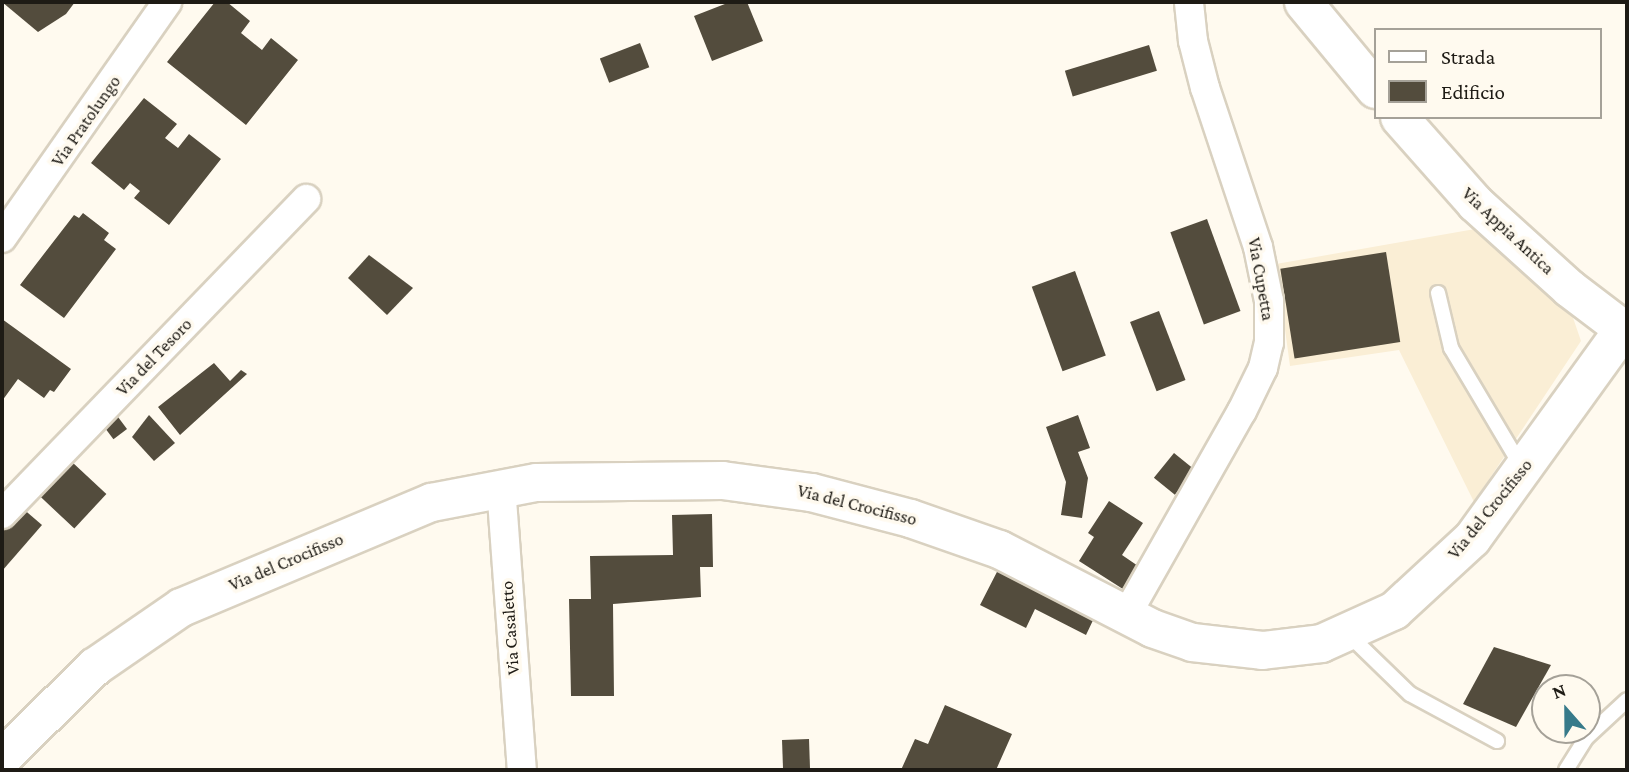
<!DOCTYPE html>
<html>
<head>
<meta charset="utf-8">
<style>
	body { margin:0 }
	#map { position:relative; width:1629px; height:772px; overflow:hidden; background:#fffaef; font-family:"Crimson Pro",serif }
	div>[style] { position:absolute }
	[style*='--x'] { left:calc(var(--x)*1px); top:calc(var(--y)*1px); width:calc(var(--w)*1px); rotate:calc(var(--a)*1deg) }
	.built>* { inset:0; background:#faeed5 }
	.building>* { inset:0; background:#534c3d; transform-origin:0 0 }
	.roads { filter:drop-shadow(2px 0 #d9d1c0) drop-shadow(-2px 0 #d9d1c0) drop-shadow(0 2px #d9d1c0) drop-shadow(0 -2px #d9d1c0) }
	.service>* { height:14px; margin:-7px; padding:0 7px; transform-origin:7px; border-radius:7px; background:#fff }
	.minor>* { height:28px; margin:-14px; padding:0 14px; transform-origin:14px; border-radius:14px; background:#fff }
	.tertiary>* { height:37px; margin:-18.5px; padding:0 18.5px; transform-origin:18.5px; border-radius:18.5px; background:#fff }
	span { translate:-50% -50%; white-space:nowrap; text-align:center; line-height:1.15; -webkit-text-stroke:7px #fffaef; paint-order:stroke }
	.street-label { font-size:18px; color:#1e1b15 }
	.frame { position:absolute; inset:0; border:4px solid #1e1b15; pointer-events:none }
	.legend { position:absolute; left:1374px; top:28px; width:228px; height:91px; box-sizing:border-box; background:#fffaef; border:2px solid #a5a198; margin:0; padding:9px 12px; list-style:none; font-size:21px; color:#1e1b15 }
	.legend li { display:flex; align-items:center; gap:14px; height:35px }
	.legend b { width:35px; border:2px solid #a5a198 }
	.north { position:absolute; left:1531px; top:674px; width:70px; height:70px; box-sizing:border-box; background:#fffaef; border:2px solid #a5a198; border-radius:50%; rotate:339deg; font-size:19px; font-weight:700; line-height:28px; text-align:center; color:#1e1b15 }
	.north::after { content:''; display:block; margin:auto; width:24px; height:32px; background:#377a8a; clip-path:polygon(50% 0,100% 100%,50% 72%,0 100%) }
</style>
</head>
<body>
<div id="map">
	<div class="built">
		<div style="clip-path:polygon(1475px 229px,1524px 275px,1570px 309px,1581px 341px,1474px 502px,1399px 350px,1290px 366px,1276px 264px)"></div>
	</div>
	<div class="building">
		<div style="clip-path:polygon(2px 2px,75px 2px,66px 14px,38px 32px)"></div>
		<div style="clip-path:polygon(215px 2px,227px 2px,250px 21px,241px 33px,262px 50px,271px 38px,298px 60px,246px 125px,167px 62px)"></div>
		<div style="clip-path:polygon(730px 2px,747px 2px,763px 41px,712px 61px,694px 16px)"></div>
		<div style="left:640px;top:43px;width:26px;height:43px;rotate:69deg"></div>
		<div style="left:1149px;top:45px;width:27px;height:88px;rotate:73deg"></div>
		<div style="clip-path:polygon(144px 98px,177px 124px,165px 138px,178px 148px,189px 134px,221px 159px,169px 225px,134px 198px,140px 191px,130px 183px,124px 190px,91px 163px)"></div>
		<div style="clip-path:polygon(83px 213px,109px 233px,104px 240px,116px 249px,64px 318px,20px 285px,74px 215px,79px 218px)"></div>
		<div style="left:1207px;top:219px;width:98px;height:39px;rotate:70deg"></div>
		<div style="left:1386px;top:252px;width:91px;height:107px;rotate:81deg"></div>
		<div style="clip-path:polygon(369px 255px,413px 288px,387px 315px,348px 278px)"></div>
		<div style="left:1075px;top:271px;width:90px;height:46px;rotate:70deg"></div>
		<div style="left:1159px;top:311px;width:74px;height:31px;rotate:69deg"></div>
		<div style="clip-path:polygon(2px 319px,71px 369px,54px 392px,50px 390px,44px 398px,18px 379px,2px 401px)"></div>
		<div style="clip-path:polygon(214px 363px,230px 381px,241px 370px,247px 374px,180px 435px,158px 407px)"></div>
		<div style="clip-path:polygon(149px 415px,175px 443px,154px 461px,132px 437px)"></div>
		<div style="clip-path:polygon(1078px 415px,1090px 448px,1078px 452px,1088px 478px,1082px 518px,1061px 515px,1066px 482px,1046px 427px)"></div>
		<div style="left:118px;top:417px;width:15px;height:17px;rotate:53deg"></div>
		<div style="left:1174px;top:453px;width:27px;height:32px;rotate:39deg"></div>
		<div style="left:72px;top:462px;width:47px;height:47px;rotate:43deg"></div>
		<div style="clip-path:polygon(1109px 501px,1143px 523px,1122px 555px,1141px 568px,1126px 591px,1079px 561px,1094px 537px,1088px 533px)"></div>
		<div style="clip-path:polygon(21px 507px,42px 525px,2px 571px,2px 529px)"></div>
		<div style="clip-path:polygon(712px 514px,713px 567px,700px 567px,701px 597px,613px 604px,614px 696px,571px 696px,569px 599px,591px 599px,590px 556px,673px 555px,672px 515px)"></div>
		<div style="clip-path:polygon(1000px 566px,1096px 614px,1086px 635px,1035px 609px,1026px 628px,980px 605px)"></div>
		<div style="clip-path:polygon(1494px 647px,1551px 665px,1516px 727px,1463px 704px)"></div>
		<div style="clip-path:polygon(945px 705px,1012px 734px,996px 770px,901px 770px,915px 739px,928px 744px)"></div>
		<div style="left:809px;top:739px;width:31px;height:27px;rotate:88deg"></div>
	</div>
	<div class="roads">
		<div class="service">
			<div style="--x:1438;--y:293;--w:57;--a:76.7"></div>
			<div style="--x:1451;--y:348;--w:137;--a:59.3"></div>
			<div style="--x:1348;--y:634;--w:86;--a:44.1"></div>
			<div style="--x:1410;--y:694;--w:99;--a:28.4"></div>
			<div style="--x:1566;--y:770;--w:39;--a:-58"></div>
			<div style="--x:1587;--y:737;--w:54;--a:-42.8"></div>
		</div>
		<div class="minor">
			<div style="--x:2;--y:238;--w:288;--a:-55"></div>
			<div style="--x:501;--y:486;--w:285;--a:85.8"></div>
			<div style="--x:2;--y:514;--w:438;--a:-46"></div>
			<div style="--x:1127;--y:614;--w:233;--a:-60.5"></div>
			<div style="--x:1242;--y:411;--w:48;--a:-64"></div>
			<div style="--x:1263;--y:368;--w:26;--a:-77"></div>
			<div style="--x:1269;--y:343;--w:42;--a:-90"></div>
			<div style="--x:1269;--y:301;--w:55;--a:-101.5"></div>
			<div style="--x:1258;--y:247;--w:168;--a:-108.4"></div>
			<div style="--x:1205;--y:88;--w:49;--a:-104.3"></div>
			<div style="--x:1193;--y:41;--w:39;--a:-96"></div>
		</div>
		<div class="tertiary">
			<div style="--x:1303;--y:2;--w:113;--a:50.4"></div>
			<div style="--x:1399;--y:117;--w:115;--a:48.5"></div>
			<div style="--x:1475;--y:203;--w:127;--a:42.1"></div>
			<div style="--x:1569;--y:288;--w:73;--a:37.2"></div>
			<div style="--x:2;--y:757;--w:130;--a:-44.4"></div>
			<div style="--x:95;--y:666;--w:104;--a:-34.5"></div>
			<div style="--x:181;--y:607;--w:271;--a:-22.8"></div>
			<div style="--x:431;--y:502;--w:107;--a:-10.8"></div>
			<div style="--x:536;--y:482;--w:186;--a:-0.6"></div>
			<div style="--x:722;--y:480;--w:90;--a:7.7"></div>
			<div style="--x:811;--y:492;--w:102;--a:14.7"></div>
			<div style="--x:910;--y:518;--w:94;--a:19.2"></div>
			<div style="--x:999;--y:549;--w:172;--a:27.3"></div>
			<div style="--x:1152;--y:628;--w:42;--a:19.3"></div>
			<div style="--x:1192;--y:642;--w:70;--a:6.5"></div>
			<div style="--x:1262;--y:650;--w:59;--a:-6.8"></div>
			<div style="--x:1321;--y:643;--w:80;--a:-24.3"></div>
			<div style="--x:1394;--y:610;--w:106;--a:-42.7"></div>
			<div style="--x:1472;--y:538;--w:256;--a:-54.2"></div>
		</div>
	</div>
	<div class="street-label">
		<span style="left:86px;top:121px;rotate:-55deg">Via Pratolungo</span>
		<span style="left:1508px;top:231px;rotate:43deg">Via Appia Antica</span>
		<span style="left:1261px;top:279px;rotate:80deg">Via Cupetta</span>
		<span style="left:154px;top:357px;rotate:-46deg">Via del Tesoro</span>
		<span style="left:857px;top:505px;rotate:14deg">Via del Crocifisso</span>
		<span style="left:1490px;top:509px;rotate:-51deg">Via del Crocifisso</span>
		<span style="left:286px;top:562px;rotate:-23deg">Via del Crocifisso</span>
		<span style="left:510px;top:628px;rotate:-94deg">Via Casaletto</span>
	</div>
	<div class="frame"></div>
	<ul class="legend">
	<li><b style="height:9px;background:#fff"></b>Strada</li>
	<li><b style="height:19px;background:#534c3d"></b>Edificio</li>
	</ul>
	<div class="north">N</div>
</div>
</body>
</html>
